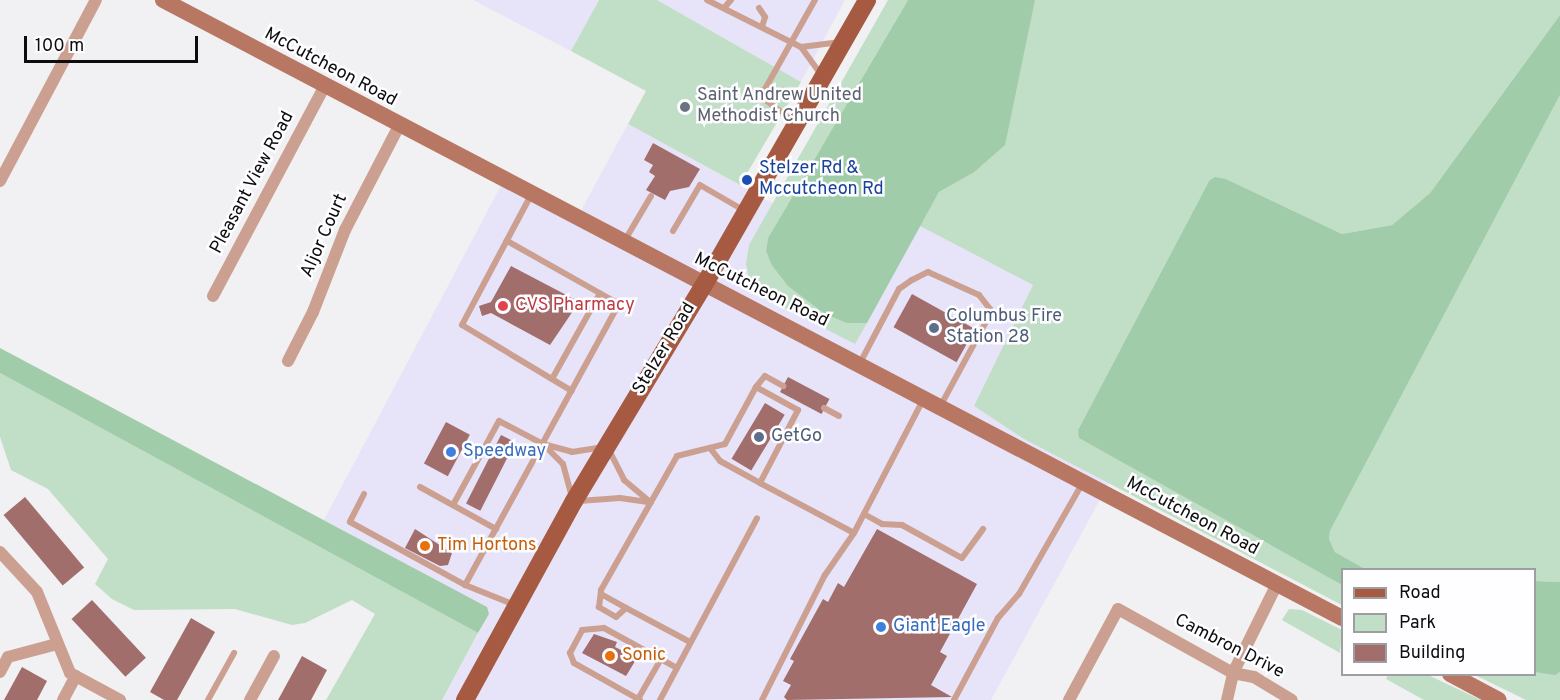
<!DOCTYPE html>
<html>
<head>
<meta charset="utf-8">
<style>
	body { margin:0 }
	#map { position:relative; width:1560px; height:700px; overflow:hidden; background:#f1f0f3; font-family:Overpass,sans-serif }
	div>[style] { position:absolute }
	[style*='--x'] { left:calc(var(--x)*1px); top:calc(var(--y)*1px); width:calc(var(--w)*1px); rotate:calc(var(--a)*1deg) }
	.commercial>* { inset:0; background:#e7e3f9 }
	.green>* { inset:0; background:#c1dec7 }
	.forest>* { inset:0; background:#a0cca9 }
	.building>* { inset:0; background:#a16e6c; transform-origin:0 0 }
	.lane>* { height:6px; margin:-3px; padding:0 3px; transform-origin:3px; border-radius:3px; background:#cca091 }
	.street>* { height:12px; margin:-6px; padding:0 6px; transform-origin:6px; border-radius:6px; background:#cca091 }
	.secondary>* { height:16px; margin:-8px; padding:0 8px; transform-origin:8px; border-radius:8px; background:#b77763 }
	.primary>* { height:18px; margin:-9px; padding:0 9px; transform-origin:9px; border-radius:9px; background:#a65a41 }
	.dots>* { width:16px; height:16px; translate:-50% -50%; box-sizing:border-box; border:3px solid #fefdff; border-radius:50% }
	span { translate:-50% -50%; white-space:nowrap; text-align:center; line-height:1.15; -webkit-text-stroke:5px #fefdff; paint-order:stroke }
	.street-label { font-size:18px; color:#0d0d0e }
	.worship-label { font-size:18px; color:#5b616d }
	.left { translate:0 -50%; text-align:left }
	.transit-label { font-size:18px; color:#164399 }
	.health-label { font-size:18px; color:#be3a42 }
	.service-label { font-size:18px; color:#4e5e75 }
	.shop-label { font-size:18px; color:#366cbe }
	.food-label { font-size:18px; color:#c56008 }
	.legend { position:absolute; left:1341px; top:568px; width:195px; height:108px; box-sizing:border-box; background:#fefdff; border:2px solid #9e9d9f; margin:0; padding:8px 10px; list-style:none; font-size:18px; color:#0d0d0e }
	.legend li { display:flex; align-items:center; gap:12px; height:30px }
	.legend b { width:30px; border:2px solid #9e9d9f }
	.scale { position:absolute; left:24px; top:36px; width:174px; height:27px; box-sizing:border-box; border:3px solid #0d0d0e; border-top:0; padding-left:8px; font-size:18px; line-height:21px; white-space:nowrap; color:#0d0d0e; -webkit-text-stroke:4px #fefdff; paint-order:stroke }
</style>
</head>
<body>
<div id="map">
	<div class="commercial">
		<div style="clip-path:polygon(473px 0,599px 0,571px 51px)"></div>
		<div style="clip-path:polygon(657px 0,845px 0,801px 82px)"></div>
		<div style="clip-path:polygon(628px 124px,774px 204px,749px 245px,855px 344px,920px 226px,1033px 285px,974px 406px,1024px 439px,1109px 483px,991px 700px,442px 700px,489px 614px,487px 608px,324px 520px,504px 180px,576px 220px)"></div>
	</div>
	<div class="green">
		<div style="clip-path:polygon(599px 0,657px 0,801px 82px,740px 185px,628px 124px,646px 91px,571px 51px)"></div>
		<div style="clip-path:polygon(888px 0,908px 0,768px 238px,766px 251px,771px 264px,847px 323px,867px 323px,855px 344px,758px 294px,750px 283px,746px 264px,749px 245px)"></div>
		<div style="clip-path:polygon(1035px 0,1560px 0,1560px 15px,1430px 193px,1392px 225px,1342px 234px,1226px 179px,1209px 181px,1078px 430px,1080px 438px,1342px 585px,1342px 605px,1024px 439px,974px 406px,1033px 285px,920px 226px,939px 192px,973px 173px)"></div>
		<div style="clip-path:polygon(1560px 95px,1560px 582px,1535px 581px,1534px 570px,1365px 569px,1335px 552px,1329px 539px,1330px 531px)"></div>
		<div style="clip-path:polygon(0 373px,478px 633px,442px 700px,326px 700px,375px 614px,352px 600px,305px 623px,292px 625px,235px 609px,134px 610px,112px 599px,95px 584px,108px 559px,48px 489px,11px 470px,0 437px)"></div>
		<div style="clip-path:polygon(1289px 609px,1302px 610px,1342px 630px,1340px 653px,1282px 620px)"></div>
		<div style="clip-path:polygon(1535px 672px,1560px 672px,1560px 700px,1526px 700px,1475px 675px)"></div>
		<div style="clip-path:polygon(1388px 675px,1428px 675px,1481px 700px,1424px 700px,1386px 679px)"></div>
	</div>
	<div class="forest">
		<div style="clip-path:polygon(908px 0,1035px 0,1005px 145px,973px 173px,939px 192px,867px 323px,847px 323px,825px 314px,788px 286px,771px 264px,766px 251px,768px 238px)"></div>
		<div style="clip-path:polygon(1560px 15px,1560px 95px,1330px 531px,1329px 539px,1335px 552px,1365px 569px,1342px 570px,1342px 585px,1079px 438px,1078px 430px,1209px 181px,1215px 177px,1226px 179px,1342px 234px,1392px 225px,1430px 193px)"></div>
		<div style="clip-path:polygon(0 348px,487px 607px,489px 614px,478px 633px,0 373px)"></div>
		<div style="clip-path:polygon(1534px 581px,1560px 582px,1560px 672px,1555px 675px,1535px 672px)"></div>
	</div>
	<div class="building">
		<div style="clip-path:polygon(653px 143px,700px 169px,689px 187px,670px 191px,665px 200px,646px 190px,655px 176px,649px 172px,653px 165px,644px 160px)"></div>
		<div style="clip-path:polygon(511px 266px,574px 299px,575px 308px,550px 345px,491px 313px,482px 316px,479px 306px,491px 302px)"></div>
		<div style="left:912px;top:294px;width:72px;height:38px;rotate:29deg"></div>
		<div style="left:788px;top:377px;width:47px;height:17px;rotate:28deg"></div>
		<div style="left:765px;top:403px;width:23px;height:65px;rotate:31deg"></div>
		<div style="left:446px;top:422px;width:27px;height:47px;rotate:28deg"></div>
		<div style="left:501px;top:435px;width:16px;height:77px;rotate:27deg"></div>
		<div style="left:25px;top:497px;width:92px;height:28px;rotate:50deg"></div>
		<div style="clip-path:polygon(415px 529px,452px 553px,448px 565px,440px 566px,405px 548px)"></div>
		<div style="clip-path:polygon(877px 529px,977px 584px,940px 652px,947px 656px,931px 685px,952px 697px,787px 700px,784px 697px,791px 685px,783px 681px,794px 661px,790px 659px,823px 599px,828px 602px,838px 583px,844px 587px)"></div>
		<div style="left:92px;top:600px;width:79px;height:28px;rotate:47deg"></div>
		<div style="clip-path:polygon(191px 618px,215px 632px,177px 700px,164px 700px,150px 692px)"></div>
		<div style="clip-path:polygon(594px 634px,617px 642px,615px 647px,637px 658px,626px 676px,582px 653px)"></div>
		<div style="clip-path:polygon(302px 656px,327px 670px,311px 700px,278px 700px)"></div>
		<div style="clip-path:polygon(22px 667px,47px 681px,37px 700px,4px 700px)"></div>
	</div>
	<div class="lane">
		<div style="--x:707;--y:0;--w:105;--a:26.6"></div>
		<div style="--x:801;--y:47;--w:34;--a:54"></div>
		<div style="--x:724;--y:8;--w:11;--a:-49"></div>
		<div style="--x:759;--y:8;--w:11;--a:56"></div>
		<div style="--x:765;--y:17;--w:10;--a:107"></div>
		<div style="--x:801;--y:47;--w:40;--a:-7.1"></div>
		<div style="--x:794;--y:122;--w:34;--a:-142"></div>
		<div style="--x:767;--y:101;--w:12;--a:-99"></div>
		<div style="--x:765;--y:89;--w:102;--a:-60.7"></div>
		<div style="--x:531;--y:195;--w:147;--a:118"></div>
		<div style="--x:462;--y:325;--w:128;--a:31"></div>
		<div style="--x:673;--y:231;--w:53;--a:-59.6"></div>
		<div style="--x:700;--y:185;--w:52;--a:30"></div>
		<div style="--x:625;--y:240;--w:51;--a:-59.4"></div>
		<div style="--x:860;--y:363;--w:84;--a:-62.2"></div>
		<div style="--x:899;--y:289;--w:16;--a:-35"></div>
		<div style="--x:912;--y:280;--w:18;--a:-27"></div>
		<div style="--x:928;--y:272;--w:56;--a:24.3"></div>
		<div style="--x:979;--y:295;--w:18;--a:52"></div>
		<div style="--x:990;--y:309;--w:9;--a:103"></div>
		<div style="--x:988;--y:318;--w:99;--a:118.4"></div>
		<div style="--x:552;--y:379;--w:98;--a:-60.8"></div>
		<div style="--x:756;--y:387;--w:14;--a:-51"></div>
		<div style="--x:765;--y:376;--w:21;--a:29"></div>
		<div style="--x:824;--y:408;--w:17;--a:28"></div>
		<div style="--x:543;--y:444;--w:28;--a:45"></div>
		<div style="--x:563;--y:464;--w:34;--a:75"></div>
		<div style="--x:710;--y:448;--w:16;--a:52"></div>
		<div style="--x:720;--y:461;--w:46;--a:28.8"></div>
		<div style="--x:609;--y:450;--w:34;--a:63"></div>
		<div style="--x:624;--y:480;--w:35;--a:40"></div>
		<div style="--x:420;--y:487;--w:87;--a:28.9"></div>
		<div style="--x:364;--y:494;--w:31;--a:117"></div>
		<div style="--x:350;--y:522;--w:131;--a:28.7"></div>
		<div style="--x:465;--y:585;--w:54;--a:21.8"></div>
		<div style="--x:579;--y:501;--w:41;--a:-4.2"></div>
		<div style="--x:620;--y:498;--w:30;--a:8"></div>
		<div style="--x:453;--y:505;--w:96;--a:-61.3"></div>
		<div style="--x:499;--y:421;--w:50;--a:27.6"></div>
		<div style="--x:543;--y:444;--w:30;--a:15"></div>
		<div style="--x:572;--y:452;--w:30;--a:-9"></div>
		<div style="--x:864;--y:514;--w:21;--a:29"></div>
		<div style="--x:882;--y:524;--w:20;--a:3"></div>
		<div style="--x:902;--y:525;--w:68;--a:28.8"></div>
		<div style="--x:962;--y:558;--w:36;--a:-54"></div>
		<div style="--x:465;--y:585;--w:320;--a:-61.3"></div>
		<div style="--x:619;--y:304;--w:129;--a:-150.6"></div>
		<div style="--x:601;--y:594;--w:29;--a:29"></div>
		<div style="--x:690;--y:642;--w:72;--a:-152"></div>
		<div style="--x:626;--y:608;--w:13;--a:138"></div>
		<div style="--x:616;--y:617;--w:20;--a:-150"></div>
		<div style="--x:599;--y:607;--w:17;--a:-83"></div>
		<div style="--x:601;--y:590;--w:154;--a:-60.4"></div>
		<div style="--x:677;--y:456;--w:49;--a:-14"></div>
		<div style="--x:725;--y:444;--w:65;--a:-61.5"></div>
		<div style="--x:756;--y:387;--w:48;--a:28.7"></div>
		<div style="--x:798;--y:410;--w:82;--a:117.5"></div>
		<div style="--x:760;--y:483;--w:106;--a:28"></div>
		<div style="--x:854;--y:533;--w:150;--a:-62.6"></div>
		<div style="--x:638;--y:699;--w:46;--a:-60.1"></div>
		<div style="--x:208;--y:700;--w:54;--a:-61"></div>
		<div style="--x:640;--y:700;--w:76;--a:-150.7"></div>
		<div style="--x:574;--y:663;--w:11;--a:-112"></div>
		<div style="--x:570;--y:653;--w:26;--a:-62"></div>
		<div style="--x:582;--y:630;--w:22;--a:-5"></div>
		<div style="--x:604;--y:628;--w:83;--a:28.7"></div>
		<div style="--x:660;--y:700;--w:206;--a:-61.9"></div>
		<div style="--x:762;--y:700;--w:140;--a:-63.3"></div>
		<div style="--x:825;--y:575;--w:51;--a:-55.4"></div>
		<div style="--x:954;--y:700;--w:93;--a:-61.8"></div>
		<div style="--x:998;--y:618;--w:32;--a:-49"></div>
		<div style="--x:1019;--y:594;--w:127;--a:-60.2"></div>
	</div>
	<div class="street">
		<div style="--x:0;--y:181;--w:205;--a:-62.1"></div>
		<div style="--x:213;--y:296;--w:237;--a:-62"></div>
		<div style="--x:288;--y:361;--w:55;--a:-63"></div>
		<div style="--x:313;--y:312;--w:88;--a:-68.7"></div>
		<div style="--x:345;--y:230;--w:117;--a:-62.6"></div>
		<div style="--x:0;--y:552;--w:54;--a:47.2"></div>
		<div style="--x:37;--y:592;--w:87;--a:67.8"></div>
		<div style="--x:70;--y:673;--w:57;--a:28.4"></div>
		<div style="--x:0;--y:672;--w:17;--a:-62"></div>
		<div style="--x:8;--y:657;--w:51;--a:-14.9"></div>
		<div style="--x:63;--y:700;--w:27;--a:-62"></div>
		<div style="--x:250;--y:700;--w:50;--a:-61.4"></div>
		<div style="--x:1069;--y:700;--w:103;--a:-61.7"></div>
		<div style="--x:1118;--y:609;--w:132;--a:29.1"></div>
		<div style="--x:1233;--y:673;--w:21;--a:11"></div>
		<div style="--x:1254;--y:677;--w:44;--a:31.2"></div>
		<div style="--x:1227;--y:700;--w:28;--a:-77"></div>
		<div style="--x:1233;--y:673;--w:99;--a:-63.7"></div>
	</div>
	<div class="secondary">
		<div style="--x:163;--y:0;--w:1331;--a:27.66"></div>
		<div style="--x:1450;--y:674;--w:55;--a:28"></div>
	</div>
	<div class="primary">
		<div style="--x:465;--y:700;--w:227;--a:-61.3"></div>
		<div style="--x:574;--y:501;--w:252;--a:-59"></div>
		<div style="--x:704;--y:285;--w:328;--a:-60.2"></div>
	</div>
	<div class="dots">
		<div style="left:685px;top:107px;background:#6b7280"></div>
		<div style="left:747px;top:180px;background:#1a4fb4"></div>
		<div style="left:503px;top:306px;background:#e0444e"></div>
		<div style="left:934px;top:328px;background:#5c6f8a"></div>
		<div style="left:759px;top:437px;background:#5c6f8a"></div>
		<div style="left:451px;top:452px;background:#3f7fe0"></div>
		<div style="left:425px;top:546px;background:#e8710a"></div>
		<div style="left:881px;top:627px;background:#3f7fe0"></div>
		<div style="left:610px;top:656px;background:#e8710a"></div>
	</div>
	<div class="street-label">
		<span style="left:330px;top:68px;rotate:28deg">McCutcheon Road</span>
		<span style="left:253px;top:183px;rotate:-62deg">Pleasant View Road</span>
		<span style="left:325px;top:236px;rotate:-66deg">Aljor Court</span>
		<span style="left:761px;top:291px;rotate:26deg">McCutcheon Road</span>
		<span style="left:665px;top:349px;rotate:-59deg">Stelzer Road</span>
		<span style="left:1192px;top:517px;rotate:28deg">McCutcheon Road</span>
		<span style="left:1229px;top:647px;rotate:27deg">Cambron Drive</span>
	</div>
	<div class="worship-label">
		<span class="left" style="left:697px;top:107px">Saint Andrew United<br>Methodist Church</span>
	</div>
	<div class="transit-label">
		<span class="left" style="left:759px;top:180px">Stelzer Rd &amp;<br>Mccutcheon Rd</span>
	</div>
	<div class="health-label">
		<span class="left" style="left:515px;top:306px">CVS Pharmacy</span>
	</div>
	<div class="service-label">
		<span class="left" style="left:946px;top:328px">Columbus Fire<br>Station 28</span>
		<span class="left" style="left:771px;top:437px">GetGo</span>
	</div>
	<div class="shop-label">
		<span class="left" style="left:463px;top:452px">Speedway</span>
		<span class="left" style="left:893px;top:627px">Giant Eagle</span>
	</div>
	<div class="food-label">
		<span class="left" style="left:437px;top:546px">Tim Hortons</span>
		<span class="left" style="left:622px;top:656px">Sonic</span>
	</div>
	<ul class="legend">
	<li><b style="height:8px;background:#a65a41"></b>Road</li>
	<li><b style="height:16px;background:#c1dec7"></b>Park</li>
	<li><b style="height:16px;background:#a16e6c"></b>Building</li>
	</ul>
	<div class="scale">100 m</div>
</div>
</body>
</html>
